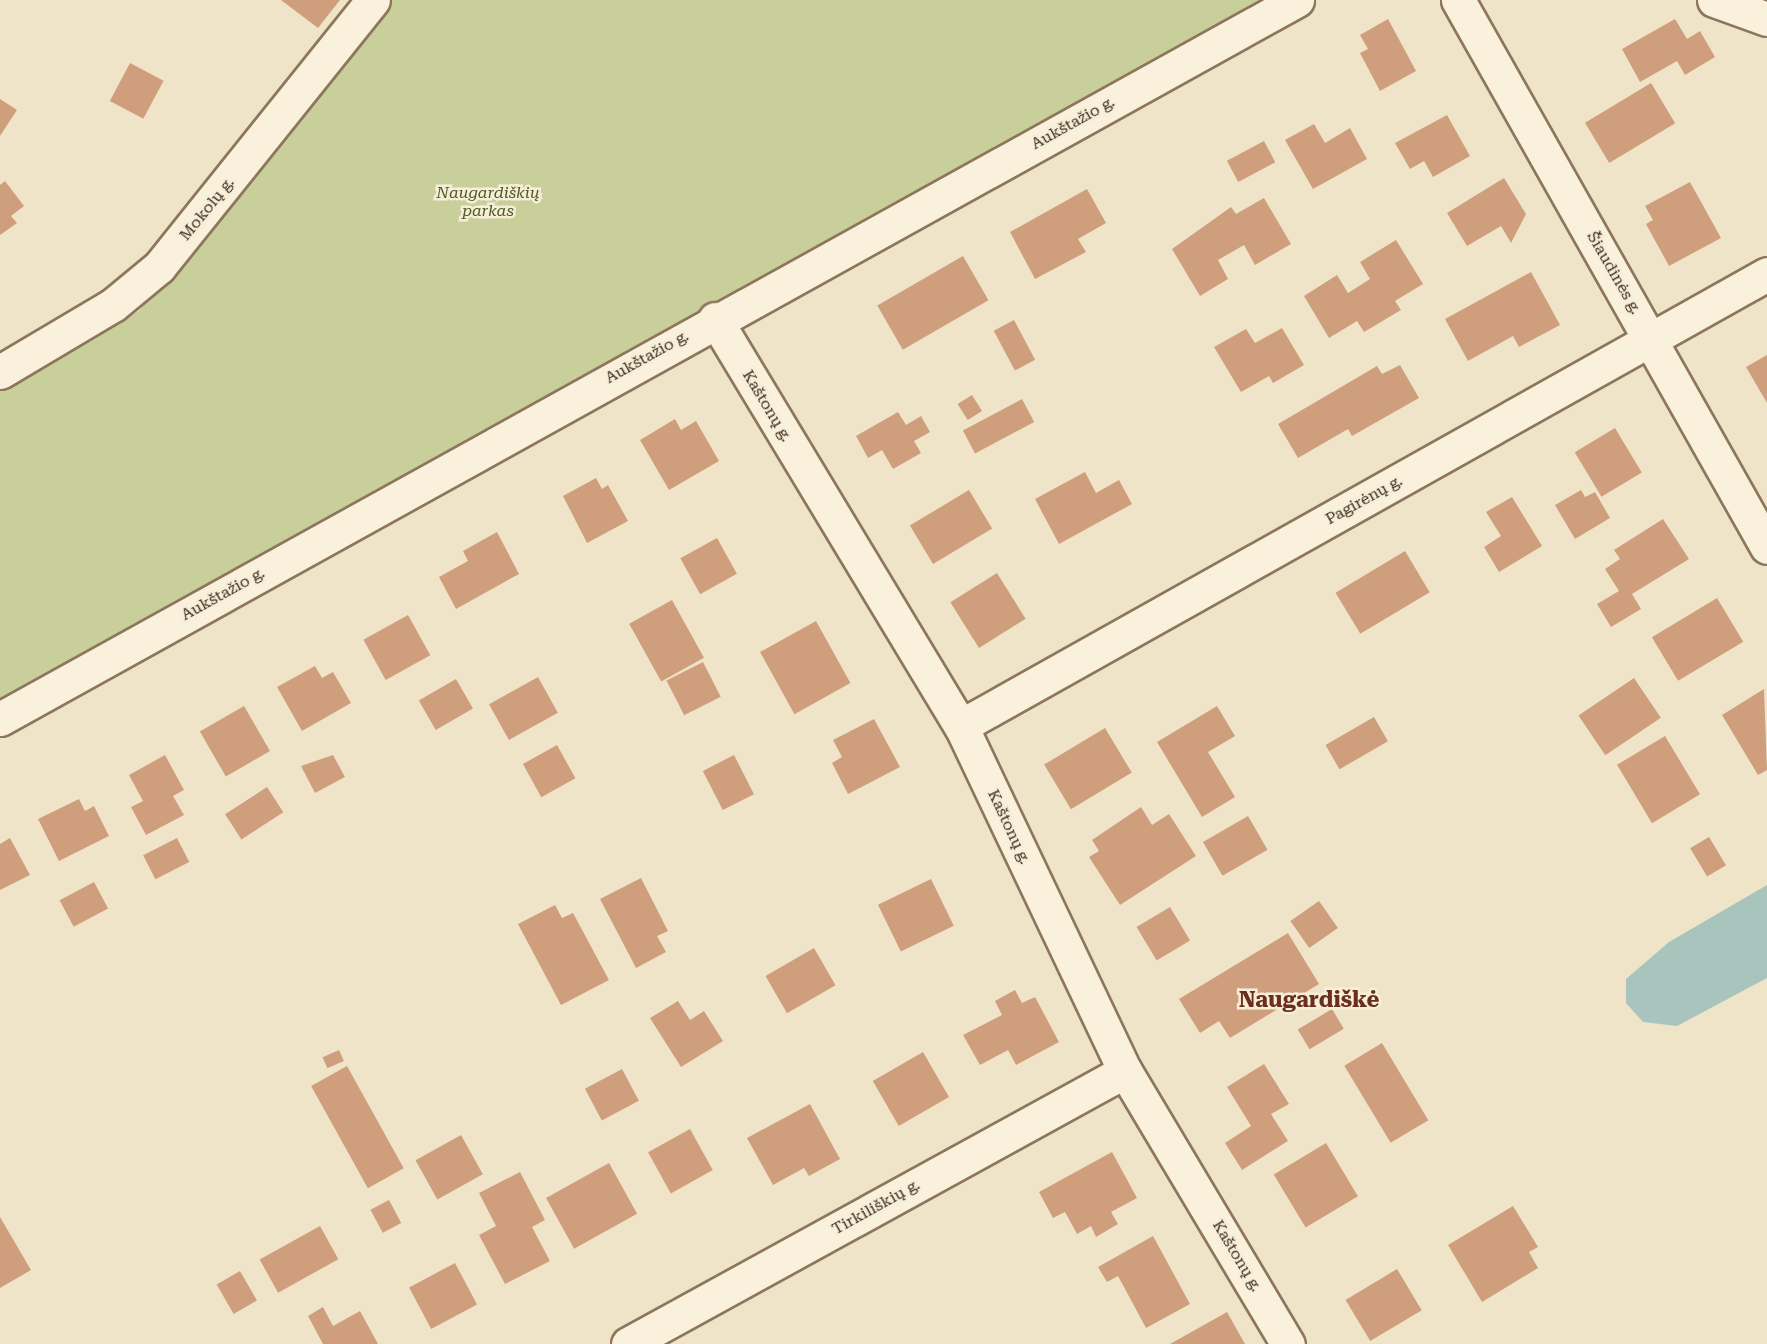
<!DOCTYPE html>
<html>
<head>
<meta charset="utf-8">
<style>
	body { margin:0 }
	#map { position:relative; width:1767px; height:1344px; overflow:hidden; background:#f0e4c8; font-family:"Roboto Serif",serif }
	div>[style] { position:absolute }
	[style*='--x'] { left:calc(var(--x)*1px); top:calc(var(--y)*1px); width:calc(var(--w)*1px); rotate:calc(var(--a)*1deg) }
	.green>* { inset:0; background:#c9cf9b }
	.water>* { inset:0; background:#a9c4bc }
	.building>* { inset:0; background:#cf9f7d; transform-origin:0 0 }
	.roads { filter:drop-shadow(2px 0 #8d765c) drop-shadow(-2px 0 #8d765c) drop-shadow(0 2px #8d765c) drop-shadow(0 -2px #8d765c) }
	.minor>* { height:33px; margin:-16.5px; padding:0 16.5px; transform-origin:16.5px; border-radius:16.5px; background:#faf1dc }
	span { translate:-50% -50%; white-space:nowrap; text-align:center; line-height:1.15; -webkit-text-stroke:5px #f7eed8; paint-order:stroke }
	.street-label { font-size:16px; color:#3d2e20 }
	.park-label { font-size:16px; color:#4d5a26; font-style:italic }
	.district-label { font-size:22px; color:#6b2e1e; font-weight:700 }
</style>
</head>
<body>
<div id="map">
	<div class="green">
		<div style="clip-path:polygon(392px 0,1282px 0,0 699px,0 390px,139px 311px)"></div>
	</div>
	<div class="water">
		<div style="clip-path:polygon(1767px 885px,1767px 978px,1677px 1026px,1643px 1022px,1626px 1003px,1626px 979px,1669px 942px)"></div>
	</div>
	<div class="building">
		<div style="clip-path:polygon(281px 0,340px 0,318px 28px)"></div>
		<div style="clip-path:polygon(1388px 19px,1416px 71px,1380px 91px,1360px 53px,1368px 49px,1360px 35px)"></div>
		<div style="clip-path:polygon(1675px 19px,1687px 39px,1700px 31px,1715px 57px,1685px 75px,1677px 61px,1640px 82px,1622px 49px)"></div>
		<div style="left:130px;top:63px;width:38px;height:43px;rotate:28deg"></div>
		<div style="left:1651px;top:83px;width:47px;height:77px;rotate:59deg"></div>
		<div style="clip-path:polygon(0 99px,17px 110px,0 136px)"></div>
		<div style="clip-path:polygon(1447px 115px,1470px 156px,1433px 177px,1424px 161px,1410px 169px,1395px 143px)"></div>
		<div style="clip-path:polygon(1314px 124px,1325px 143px,1350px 128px,1367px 159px,1313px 189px,1285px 140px)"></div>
		<div style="left:1264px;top:141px;width:24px;height:42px;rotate:62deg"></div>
		<div style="clip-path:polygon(1504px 178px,1526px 214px,1511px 243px,1501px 226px,1467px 246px,1447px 213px)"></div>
		<div style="clip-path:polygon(5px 181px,24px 206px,11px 216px,17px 223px,0 235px,0 185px)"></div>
		<div style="clip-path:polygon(1690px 182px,1721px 238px,1669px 266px,1646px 224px,1653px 220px,1645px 206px)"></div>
		<div style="clip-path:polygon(1087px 189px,1106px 223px,1078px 239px,1086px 252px,1035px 279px,1010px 232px)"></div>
		<div style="clip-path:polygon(1264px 198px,1291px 244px,1255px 265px,1244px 245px,1218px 260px,1228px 279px,1200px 296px,1172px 249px,1231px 207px,1236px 214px)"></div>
		<div style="clip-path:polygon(1396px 240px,1423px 284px,1395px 301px,1401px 310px,1364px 332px,1357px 321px,1329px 338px,1304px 296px,1337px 275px,1348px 293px,1370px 279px,1360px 262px)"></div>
		<div style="left:963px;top:256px;width:51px;height:99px;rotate:60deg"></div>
		<div style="clip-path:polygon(1531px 272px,1560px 325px,1519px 347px,1513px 336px,1468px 361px,1445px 319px)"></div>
		<div style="left:1014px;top:320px;width:45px;height:23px;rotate:62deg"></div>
		<div style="clip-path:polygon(1282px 328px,1304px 365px,1273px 383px,1269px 376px,1241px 392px,1214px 347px,1246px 329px,1255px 343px)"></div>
		<div style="clip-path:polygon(1767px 355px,1767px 403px,1746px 367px)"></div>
		<div style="clip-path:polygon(1400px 365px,1419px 398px,1352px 436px,1348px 429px,1298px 458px,1278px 424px,1377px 366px,1382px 374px)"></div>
		<div style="left:972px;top:395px;width:19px;height:17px;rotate:58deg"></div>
		<div style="left:1022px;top:399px;width:26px;height:67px;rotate:62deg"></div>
		<div style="clip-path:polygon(898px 412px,906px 425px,921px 416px,930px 432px,914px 441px,921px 453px,893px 469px,882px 450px,868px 458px,856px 436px)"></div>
		<div style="clip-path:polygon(675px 419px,681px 430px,696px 421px,719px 461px,669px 490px,640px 440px)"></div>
		<div style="left:1615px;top:428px;width:52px;height:47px;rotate:59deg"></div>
		<div style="clip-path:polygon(1085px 472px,1096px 493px,1119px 480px,1132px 504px,1059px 544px,1035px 499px)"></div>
		<div style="clip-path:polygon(596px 478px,602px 489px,608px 485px,628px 521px,587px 543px,563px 496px)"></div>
		<div style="left:969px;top:490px;width:45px;height:69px;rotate:59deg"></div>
		<div style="clip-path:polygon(1581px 490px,1585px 497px,1595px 492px,1610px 518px,1575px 539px,1555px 505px)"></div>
		<div style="clip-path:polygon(1512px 497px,1542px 546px,1499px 572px,1484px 547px,1501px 536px,1486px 512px)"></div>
		<div style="clip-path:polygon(1663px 519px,1689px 559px,1632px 594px,1641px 609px,1611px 627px,1597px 604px,1619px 591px,1605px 569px,1620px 559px,1614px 550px)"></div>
		<div style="clip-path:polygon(497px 532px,519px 574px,456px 609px,439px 577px,468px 561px,463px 551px)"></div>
		<div style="left:717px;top:538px;width:41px;height:42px;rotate:61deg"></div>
		<div style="left:1405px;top:551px;width:48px;height:81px;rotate:59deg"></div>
		<div style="left:997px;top:573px;width:54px;height:55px;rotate:58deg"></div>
		<div style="left:1717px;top:598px;width:51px;height:76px;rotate:59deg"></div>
		<div style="left:672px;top:600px;width:66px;height:49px;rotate:61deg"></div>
		<div style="left:408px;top:615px;width:46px;height:51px;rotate:61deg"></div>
		<div style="left:816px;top:621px;width:71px;height:64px;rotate:61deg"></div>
		<div style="left:703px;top:662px;width:39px;height:41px;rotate:63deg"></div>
		<div style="clip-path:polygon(315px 666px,322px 678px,333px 672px,351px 703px,302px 731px,277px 687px)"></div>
		<div style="left:538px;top:677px;width:41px;height:56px;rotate:61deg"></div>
		<div style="left:1634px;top:678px;width:48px;height:67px;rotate:56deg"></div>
		<div style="left:456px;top:679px;width:34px;height:43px;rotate:60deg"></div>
		<div style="clip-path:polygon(1764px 689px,1767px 770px,1758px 775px,1722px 715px)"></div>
		<div style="left:244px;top:706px;width:52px;height:51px;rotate:60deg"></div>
		<div style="clip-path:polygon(1217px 706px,1235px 736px,1208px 752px,1235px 797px,1202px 817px,1157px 742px)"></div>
		<div style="left:1374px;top:717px;width:28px;height:56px;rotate:60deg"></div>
		<div style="clip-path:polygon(874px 719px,900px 767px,848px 794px,832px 763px,842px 757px,833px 740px)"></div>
		<div style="left:1105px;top:728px;width:52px;height:71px;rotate:59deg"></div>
		<div style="left:1665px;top:736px;width:68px;height:56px;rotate:59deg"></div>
		<div style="left:557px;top:745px;width:38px;height:39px;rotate:61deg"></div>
		<div style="clip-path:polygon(165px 755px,184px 790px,173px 796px,184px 815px,146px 835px,131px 807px,143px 801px,129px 775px)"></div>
		<div style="clip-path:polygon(333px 755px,345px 777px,315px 793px,301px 766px)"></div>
		<div style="left:734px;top:755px;width:44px;height:35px;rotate:63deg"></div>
		<div style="left:267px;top:787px;width:30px;height:50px;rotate:57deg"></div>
		<div style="clip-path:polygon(79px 799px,85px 811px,94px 806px,109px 836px,59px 861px,38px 819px)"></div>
		<div style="clip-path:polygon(1141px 807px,1152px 825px,1169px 814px,1196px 856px,1120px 905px,1089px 857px,1099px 851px,1092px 840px)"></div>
		<div style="left:1248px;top:816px;width:39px;height:52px;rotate:60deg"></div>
		<div style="left:1709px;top:837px;width:33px;height:22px;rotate:59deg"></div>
		<div style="clip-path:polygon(10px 838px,30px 875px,0 890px,0 844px)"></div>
		<div style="left:177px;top:838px;width:27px;height:38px;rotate:63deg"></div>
		<div style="clip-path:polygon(641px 878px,668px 931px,657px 936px,666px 952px,636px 968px,600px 899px)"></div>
		<div style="left:931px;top:879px;width:52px;height:59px;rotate:64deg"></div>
		<div style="left:94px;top:882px;width:30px;height:39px;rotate:62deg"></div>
		<div style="left:1319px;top:901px;width:33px;height:35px;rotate:55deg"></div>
		<div style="clip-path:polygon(555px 905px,562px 918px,573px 913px,609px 980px,561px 1005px,518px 924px)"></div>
		<div style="left:1170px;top:907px;width:39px;height:39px;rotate:59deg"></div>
		<div style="clip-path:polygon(1288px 933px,1319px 984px,1230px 1038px,1219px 1021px,1200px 1033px,1179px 999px)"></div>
		<div style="left:814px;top:948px;width:43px;height:56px;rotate:60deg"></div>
		<div style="clip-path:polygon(1015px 990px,1022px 1003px,1035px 997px,1059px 1042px,1016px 1065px,1008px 1050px,980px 1065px,963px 1035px,1002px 1015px,995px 1001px)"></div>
		<div style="clip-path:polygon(678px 1001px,690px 1020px,704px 1011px,723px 1041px,681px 1067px,650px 1018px)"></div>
		<div style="left:1332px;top:1009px;width:23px;height:40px;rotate:59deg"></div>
		<div style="left:1382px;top:1043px;width:90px;height:44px;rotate:59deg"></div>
		<div style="left:339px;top:1050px;width:12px;height:18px;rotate:66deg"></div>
		<div style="left:923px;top:1052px;width:52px;height:58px;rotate:60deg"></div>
		<div style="clip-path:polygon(1264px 1064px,1289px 1104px,1271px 1114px,1288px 1141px,1242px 1170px,1225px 1143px,1251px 1126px,1227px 1087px)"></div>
		<div style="left:347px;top:1066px;width:117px;height:41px;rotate:61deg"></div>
		<div style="left:622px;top:1069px;width:36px;height:42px;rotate:62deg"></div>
		<div style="clip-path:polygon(810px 1104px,840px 1159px,809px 1176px,804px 1168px,773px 1185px,747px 1138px)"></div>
		<div style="left:690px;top:1129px;width:47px;height:48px;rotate:61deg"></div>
		<div style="left:461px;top:1135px;width:45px;height:52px;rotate:61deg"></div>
		<div style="left:1326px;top:1143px;width:62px;height:61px;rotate:59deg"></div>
		<div style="clip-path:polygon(1112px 1152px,1137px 1198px,1111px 1212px,1118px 1224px,1096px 1237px,1091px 1226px,1077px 1234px,1065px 1212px,1053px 1218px,1039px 1192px)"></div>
		<div style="left:609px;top:1163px;width:58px;height:72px;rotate:61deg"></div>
		<div style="clip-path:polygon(520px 1172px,545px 1220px,532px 1227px,550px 1261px,505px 1284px,479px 1235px,496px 1226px,479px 1193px)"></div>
		<div style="left:389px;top:1200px;width:26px;height:21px;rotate:62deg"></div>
		<div style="clip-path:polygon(1513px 1206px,1538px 1247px,1529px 1252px,1538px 1268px,1482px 1302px,1448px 1245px)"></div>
		<div style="clip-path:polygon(0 1217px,31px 1270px,0 1288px)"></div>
		<div style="left:320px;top:1226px;width:38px;height:69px;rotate:61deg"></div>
		<div style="clip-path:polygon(1153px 1236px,1190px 1304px,1146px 1328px,1118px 1276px,1107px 1282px,1098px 1267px)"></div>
		<div style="left:455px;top:1263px;width:47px;height:52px;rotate:62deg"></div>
		<div style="left:1397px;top:1269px;width:48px;height:60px;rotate:59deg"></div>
		<div style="left:240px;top:1271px;width:34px;height:27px;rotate:60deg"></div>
		<div style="clip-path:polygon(323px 1307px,333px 1326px,360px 1311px,378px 1344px,323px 1344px,308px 1316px)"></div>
		<div style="clip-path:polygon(1227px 1312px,1245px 1344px,1170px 1344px)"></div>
	</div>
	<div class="roads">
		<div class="minor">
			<div style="--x:1458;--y:0;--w:628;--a:60.54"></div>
			<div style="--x:1714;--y:0;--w:56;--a:19.7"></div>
			<div style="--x:715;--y:319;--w:476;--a:58.9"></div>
			<div style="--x:961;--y:726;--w:382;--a:64.6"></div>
			<div style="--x:1125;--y:1071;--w:318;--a:59.2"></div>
			<div style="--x:0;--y:372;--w:131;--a:-30.7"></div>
			<div style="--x:113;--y:305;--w:60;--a:-39.6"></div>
			<div style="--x:159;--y:267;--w:342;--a:-51.3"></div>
			<div style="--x:0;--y:719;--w:1483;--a:-29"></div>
			<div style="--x:961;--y:726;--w:924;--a:-29.28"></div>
			<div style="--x:628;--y:1344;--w:567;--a:-28.78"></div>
		</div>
	</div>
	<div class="street-label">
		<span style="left:1073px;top:123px;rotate:-29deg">Aukštažio g.</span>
		<span style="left:207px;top:209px;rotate:-51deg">Mokolų g.</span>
		<span style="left:1614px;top:273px;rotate:60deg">Šiaudinės g.</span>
		<span style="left:647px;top:357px;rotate:-29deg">Aukštažio g.</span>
		<span style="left:767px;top:406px;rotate:59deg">Kaštonų g.</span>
		<span style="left:1364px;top:500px;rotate:-29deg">Pagirėnų g.</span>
		<span style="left:223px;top:594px;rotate:-29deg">Aukštažio g.</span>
		<span style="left:1009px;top:827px;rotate:65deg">Kaštonų g.</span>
		<span style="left:876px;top:1207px;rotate:-29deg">Tirkiliškių g.</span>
		<span style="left:1237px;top:1256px;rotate:59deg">Kaštonų g.</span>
	</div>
	<div class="park-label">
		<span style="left:488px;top:202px">Naugardiškių<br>parkas</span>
	</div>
	<div class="district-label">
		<span style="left:1309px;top:1000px">Naugardiškė</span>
	</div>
</div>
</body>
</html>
